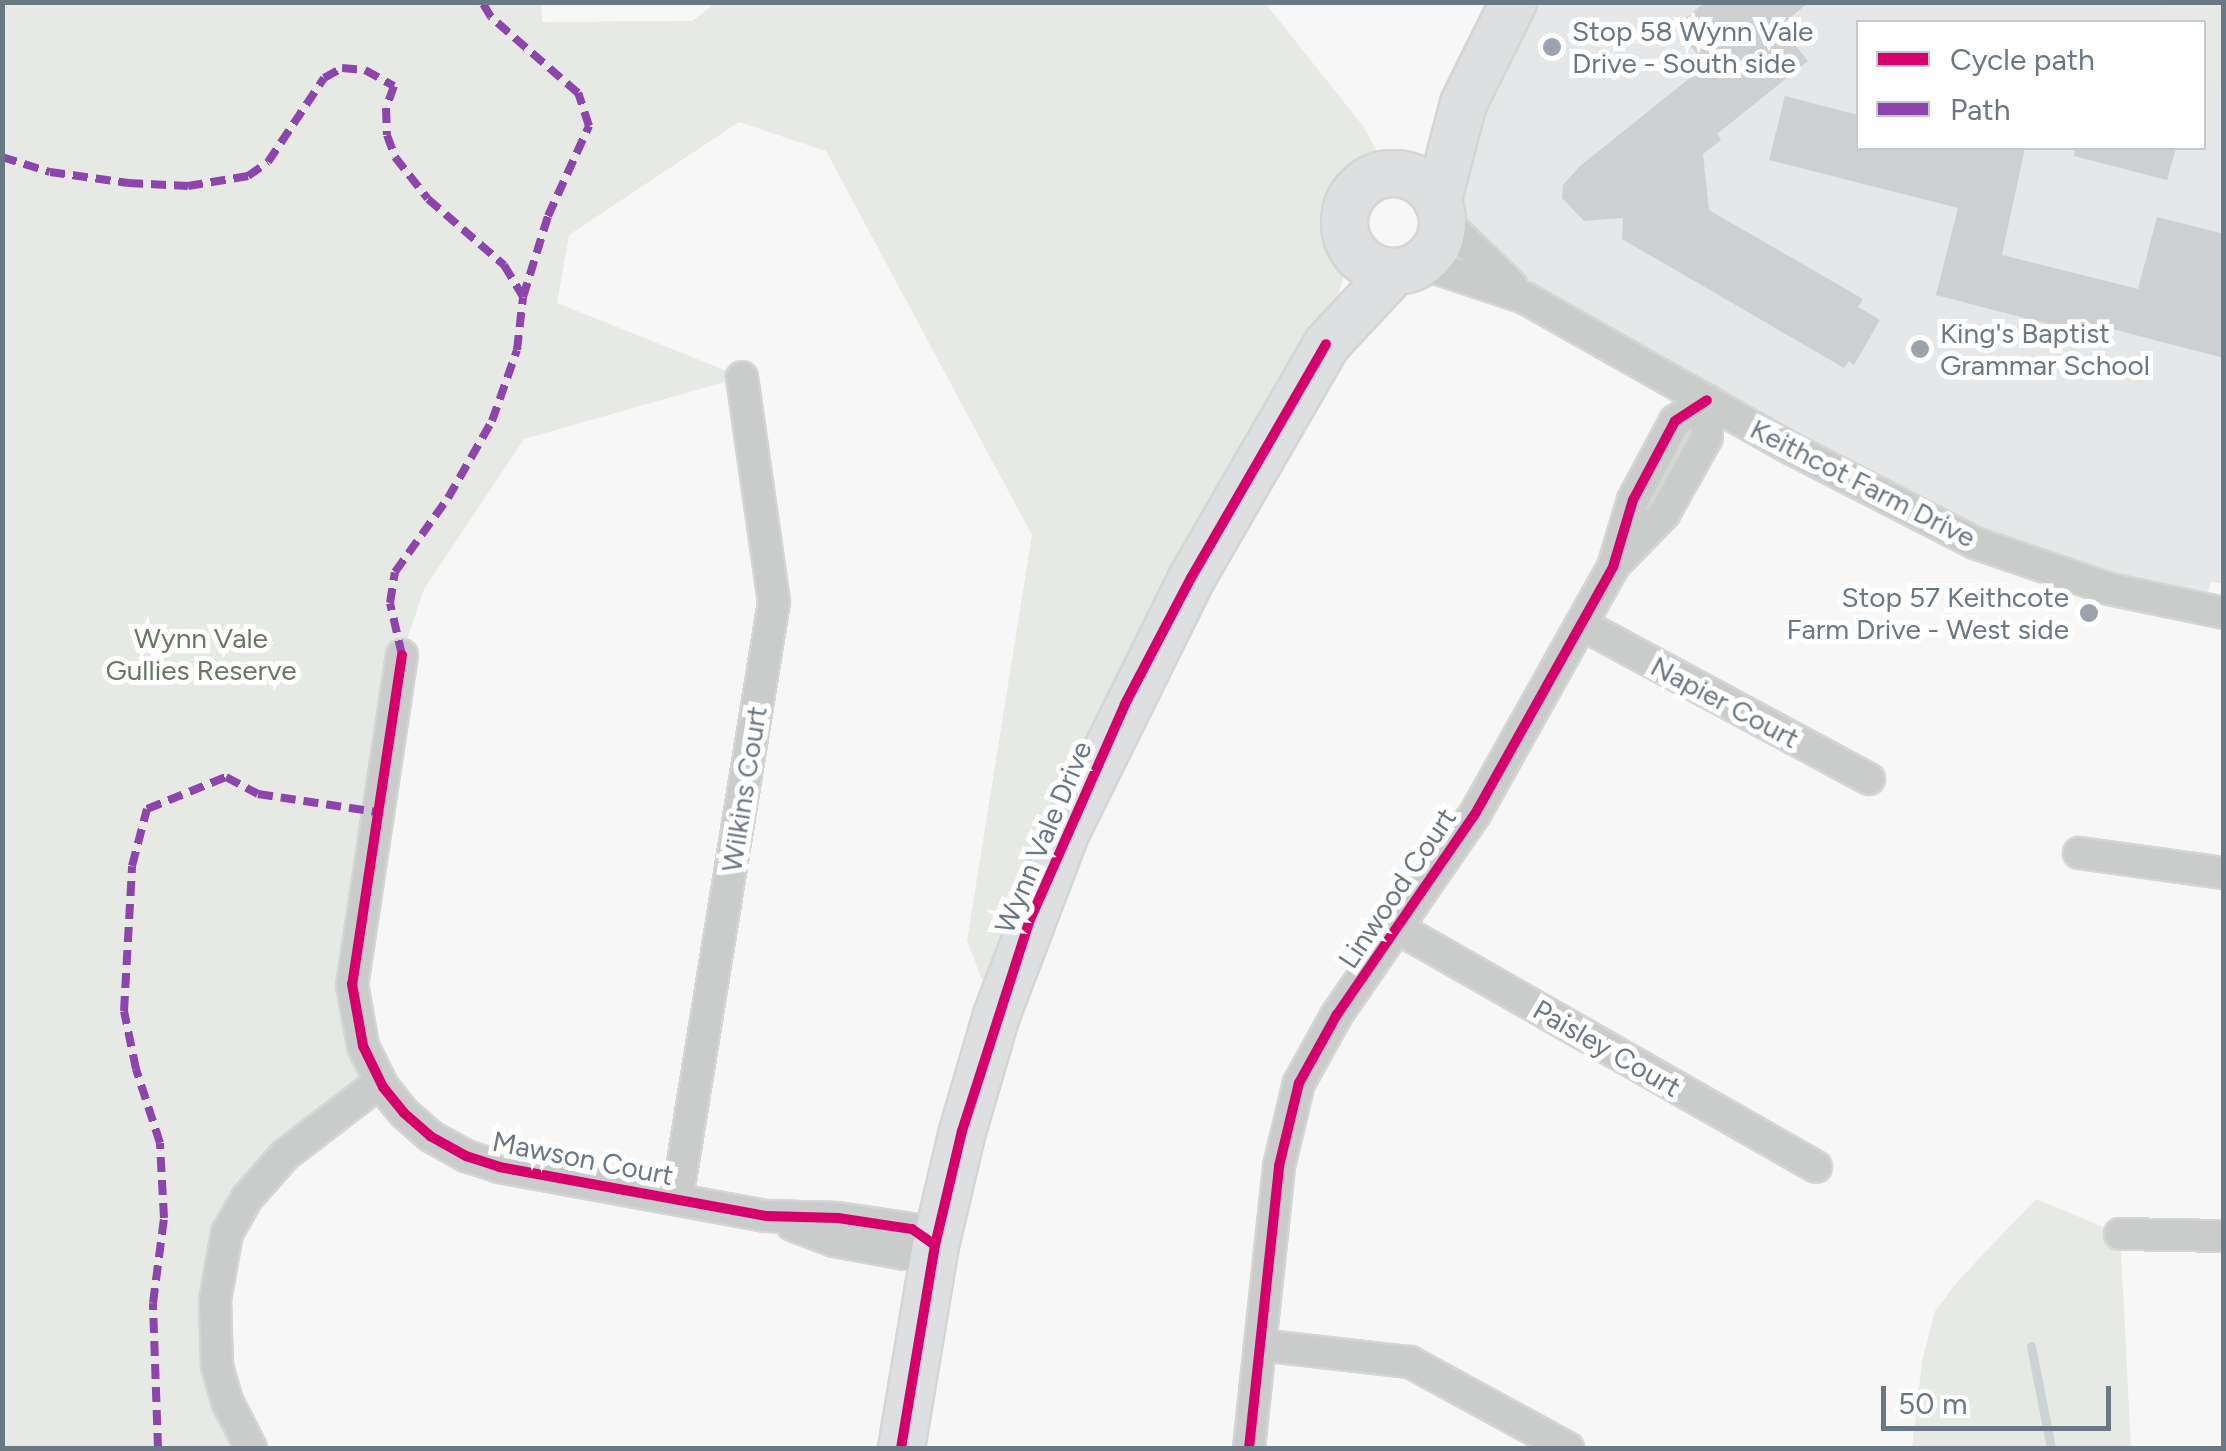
<!DOCTYPE html>
<html>
<head>
<meta charset="utf-8">
<style>
	body { margin:0 }
	#map { position:relative; width:2226px; height:1451px; overflow:hidden; background:#f7f7f7; font-family:Figtree,sans-serif }
	div>[style] { position:absolute }
	[style*='--x'] { left:calc(var(--x)*1px); top:calc(var(--y)*1px); width:calc(var(--w)*1px); rotate:calc(var(--a)*1deg) }
	.built>* { inset:0; background:#e6e7e8 }
	.green>* { inset:0; background:#e6e9e4 }
	.stream>* { height:9px; margin:-4.5px; padding:0 4.5px; transform-origin:4.5px; border-radius:4.5px; background:#ccd3d5 }
	.building>* { inset:0; background:#cecfd0 }
	.roads { filter:drop-shadow(2px 0 #d4d5d5) drop-shadow(-2px 0 #d4d5d5) drop-shadow(0 2px #d4d5d5) drop-shadow(0 -2px #d4d5d5) }
	.street>* { height:30px; margin:-15px; padding:0 15px; transform-origin:15px; border-radius:15px; background:#cacccc }
	.secondary>* { height:45px; margin:-22.5px; padding:0 22.5px; transform-origin:22.5px; border-radius:22.5px; background:#dedfe0 }
	.secondary>.ring { margin:-22.5px; padding:0; box-sizing:content-box; background:none; border:45px solid #dedfe0; border-radius:50% }
	.quiet>* { height:8px; margin-top:-4px; transform-origin:0; background:repeating-linear-gradient(90deg,#8e44ad 0 15px,transparent 0 23px) }
	.cycleway>* { height:10px; margin:-5px; padding:0 5px; transform-origin:5px; border-radius:5px; background:#d6006c }
	.dots>* { width:28px; height:28px; translate:-50% -50%; box-sizing:border-box; border:5px solid #fff; border-radius:50% }
	span { translate:-50% -50%; white-space:nowrap; text-align:center; line-height:1.15; -webkit-text-stroke:10px #fff; paint-order:stroke }
	.poi-label { font-size:28px; color:#6a7884 }
	.left { translate:0 -50%; text-align:left }
	.right { translate:-100% -50%; text-align:right }
	.street-label { font-size:28px; color:#6a7884 }
	.park-label { font-size:28px; color:#677764 }
	.frame { position:absolute; inset:0; border:5px solid #6a7884; pointer-events:none }
	.legend { position:absolute; left:1856px; top:20px; width:350px; height:130px; box-sizing:border-box; background:#fff; border:2px solid #c3c9ce; margin:0; padding:12px 18px; list-style:none; font-size:30px; color:#6a7884 }
	.legend li { display:flex; align-items:center; gap:20px; height:50px }
	.legend b { width:50px; border:2px solid #c3c9ce }
	.scale { position:absolute; left:1881px; top:1386px; width:230px; height:45px; box-sizing:border-box; border:5px solid #6a7884; border-top:0; padding-left:12px; font-size:30px; line-height:35px; white-space:nowrap; color:#6a7884; -webkit-text-stroke:8px #fff; paint-order:stroke }
</style>
</head>
<body>
<div id="map">
	<div class="built">
		<div style="clip-path:polygon(evenodd,1510px 3px,2223px 3px,2223px 584px,2211px 582px,2203px 611px,1958px 535px,1525px 298px,1439px 208px,1510px 3px,1858px 22px,2204px 22px,2204px 148px,1858px 148px,1858px 22px)"></div>
	</div>
	<div class="green">
		<div style="clip-path:polygon(541px 2px,542px 22px,692px 21px,717px 2px,1265px 3px,1363px 126px,1389px 173px,1365px 182px,1348px 202px,1345px 270px,1326px 344px,996px 1015px,967px 941px,1032px 535px,826px 151px,739px 122px,569px 235px,557px 303px,742px 377px,524px 439px,424px 589px,402px 655px,356px 941px,380px 1082px,247px 1198px,215px 1300px,251px 1448px,3px 1448px,3px 3px)"></div>
		<div style="clip-path:polygon(2166px 3px,2223px 3px,2223px 84px,2204px 78px,2204px 22px,2160px 22px)"></div>
		<div style="clip-path:polygon(2036px 1199px,2120px 1234px,2131px 1448px,1912px 1448px,1922px 1361px,1935px 1311px,1957px 1282px)"></div>
	</div>
	<div class="stream">
		<div style="--x:2031;--y:1346;--w:104;--a:78.9"></div>
	</div>
	<div class="building">
		<div style="clip-path:polygon(1705px 2px,1809px 2px,1780px 26px,1808px 61px,1717px 134px,1721px 140px,1703px 154px,1709px 210px,1863px 299px,1858px 307px,1880px 320px,1854px 365px,1849px 361px,1844px 368px,1622px 239px,1623px 218px,1584px 221px,1562px 198px,1563px 185px,1580px 166px,1706px 65px,1675px 27px)"></div>
		<div style="clip-path:polygon(1785px 96px,1858px 115px,1858px 148px,2025px 148px,2002px 255px,2138px 289px,2157px 217px,2224px 234px,2224px 358px,2085px 322px,2082px 333px,1936px 295px,1958px 208px,1769px 160px)"></div>
		<div style="clip-path:polygon(2075px 148px,2176px 148px,2167px 180px,2074px 156px)"></div>
	</div>
	<div class="roads">
		<div class="street">
			<div style="--x:1441;--y:218;--w:98;--a:43.8"></div>
			<div style="--x:1420;--y:263;--w:111;--a:18.4"></div>
			<div style="--x:1525;--y:298;--w:305;--a:29.5"></div>
			<div style="--x:1790;--y:448;--w:208;--a:27.2"></div>
			<div style="--x:1975;--y:543;--w:142;--a:18.9"></div>
			<div style="--x:2109;--y:589;--w:117;--a:11.8"></div>
			<div style="--x:1618;--y:561;--w:66;--a:-45.6"></div>
			<div style="--x:1664;--y:514;--w:88;--a:-60.8"></div>
			<div style="--x:1707;--y:437;--w:37;--a:-90"></div>
			<div style="--x:1581;--y:624;--w:327;--a:28.3"></div>
			<div style="--x:402;--y:655;--w:333;--a:98.6"></div>
			<div style="--x:352;--y:984;--w:63;--a:79.9"></div>
			<div style="--x:363;--y:1046;--w:46;--a:64"></div>
			<div style="--x:383;--y:1087;--w:33;--a:51"></div>
			<div style="--x:404;--y:1113;--w:35;--a:41"></div>
			<div style="--x:430;--y:1136;--w:41;--a:29.1"></div>
			<div style="--x:466;--y:1156;--w:35;--a:18"></div>
			<div style="--x:499;--y:1167;--w:271;--a:10.4"></div>
			<div style="--x:766;--y:1216;--w:72;--a:1.6"></div>
			<div style="--x:838;--y:1218;--w:75;--a:8.5"></div>
			<div style="--x:912;--y:1229;--w:28;--a:35"></div>
			<div style="--x:2079;--y:853;--w:146;--a:7.9"></div>
			<div style="--x:1399;--y:929;--w:480;--a:29.7"></div>
			<div style="--x:677;--y:1199;--w:605;--a:-80.77"></div>
			<div style="--x:774;--y:602;--w:227;--a:-98.1"></div>
			<div style="--x:792;--y:1225;--w:45;--a:20.9"></div>
			<div style="--x:834;--y:1241;--w:72;--a:10.4"></div>
			<div style="--x:905;--y:1254;--w:31;--a:-17"></div>
			<div style="--x:2120;--y:1234;--w:104;--a:1.1"></div>
			<div style="--x:1260;--y:1345;--w:151;--a:6.5"></div>
			<div style="--x:1410;--y:1362;--w:180;--a:28.6"></div>
			<div style="--x:251;--y:1448;--w:53;--a:-117.1"></div>
			<div style="--x:227;--y:1401;--w:35;--a:-106"></div>
			<div style="--x:217;--y:1367;--w:67;--a:-91.7"></div>
			<div style="--x:215;--y:1300;--w:68;--a:-79.8"></div>
			<div style="--x:227;--y:1233;--w:40;--a:-60.3"></div>
			<div style="--x:247;--y:1198;--w:57;--a:-48.5"></div>
			<div style="--x:285;--y:1155;--w:120;--a:-37.5"></div>
			<div style="--x:1249;--y:1448;--w:284;--a:-83.9"></div>
			<div style="--x:1279;--y:1166;--w:85;--a:-76.5"></div>
			<div style="--x:1299;--y:1083;--w:77;--a:-61.1"></div>
			<div style="--x:1336;--y:1016;--w:245;--a:-55.5"></div>
			<div style="--x:1475;--y:814;--w:283;--a:-60.8"></div>
			<div style="--x:1613;--y:567;--w:70;--a:-73.4"></div>
			<div style="--x:1633;--y:500;--w:89;--a:-62"></div>
			<div style="--x:1675;--y:421;--w:38;--a:-33"></div>
		</div>
		<div class="secondary">
			<div class="ring" style="left:1344px;top:173px;width:53px;height:53px"></div>
			<div style="--x:1437;--y:202;--w:102;--a:-75.3"></div>
			<div style="--x:1463;--y:103;--w:113;--a:-63.7"></div>
			<div style="--x:901;--y:1448;--w:206;--a:-80.5"></div>
			<div style="--x:935;--y:1245;--w:117;--a:-76.7"></div>
			<div style="--x:962;--y:1131;--w:121;--a:-73.7"></div>
			<div style="--x:996;--y:1015;--w:195;--a:-69.2"></div>
			<div style="--x:1065;--y:833;--w:284;--a:-63.7"></div>
			<div style="--x:1191;--y:578;--w:270;--a:-60"></div>
			<div style="--x:1326;--y:344;--w:100;--a:-47"></div>
		</div>
	</div>
	<div class="quiet">
		<div style="--x:2;--y:157;--w:50;--a:17.4"></div>
		<div style="--x:50;--y:172;--w:79;--a:8"></div>
		<div style="--x:128;--y:183;--w:60;--a:2.9"></div>
		<div style="--x:188;--y:186;--w:61;--a:-9.5"></div>
		<div style="--x:248;--y:176;--w:24;--a:-35"></div>
		<div style="--x:268;--y:162;--w:101;--a:-56.3"></div>
		<div style="--x:324;--y:78;--w:21;--a:-29"></div>
		<div style="--x:342;--y:68;--w:23;--a:5"></div>
		<div style="--x:365;--y:70;--w:33;--a:29"></div>
		<div style="--x:394;--y:86;--w:23;--a:110"></div>
		<div style="--x:386;--y:108;--w:27;--a:88"></div>
		<div style="--x:387;--y:135;--w:23;--a:70"></div>
		<div style="--x:395;--y:157;--w:53;--a:51.8"></div>
		<div style="--x:428;--y:199;--w:101;--a:41"></div>
		<div style="--x:504;--y:265;--w:37;--a:59"></div>
		<div style="--x:523;--y:297;--w:85;--a:-72.8"></div>
		<div style="--x:548;--y:216;--w:99;--a:-65.5"></div>
		<div style="--x:589;--y:126;--w:35;--a:-108"></div>
		<div style="--x:578;--y:93;--w:116;--a:-138.9"></div>
		<div style="--x:491;--y:17;--w:17;--a:-121"></div>
		<div style="--x:402;--y:655;--w:53;--a:-103"></div>
		<div style="--x:390;--y:603;--w:31;--a:-81"></div>
		<div style="--x:395;--y:572;--w:91;--a:-54.4"></div>
		<div style="--x:448;--y:498;--w:89;--a:-60.3"></div>
		<div style="--x:492;--y:421;--w:75;--a:-70.6"></div>
		<div style="--x:517;--y:350;--w:53;--a:-83.5"></div>
		<div style="--x:158;--y:1448;--w:145;--a:-92"></div>
		<div style="--x:153;--y:1303;--w:86;--a:-82.6"></div>
		<div style="--x:164;--y:1218;--w:75;--a:-93.1"></div>
		<div style="--x:160;--y:1143;--w:78;--a:-108"></div>
		<div style="--x:136;--y:1069;--w:59;--a:-101.7"></div>
		<div style="--x:124;--y:1011;--w:145;--a:-86.8"></div>
		<div style="--x:132;--y:866;--w:59;--a:-75.3"></div>
		<div style="--x:147;--y:809;--w:85;--a:-22.1"></div>
		<div style="--x:226;--y:777;--w:36;--a:28"></div>
		<div style="--x:258;--y:794;--w:120;--a:8.6"></div>
	</div>
	<div class="cycleway">
		<div style="--x:402;--y:655;--w:333;--a:98.6"></div>
		<div style="--x:352;--y:984;--w:63;--a:79.9"></div>
		<div style="--x:363;--y:1046;--w:46;--a:64"></div>
		<div style="--x:383;--y:1087;--w:33;--a:51"></div>
		<div style="--x:404;--y:1113;--w:35;--a:41"></div>
		<div style="--x:430;--y:1136;--w:41;--a:29.1"></div>
		<div style="--x:466;--y:1156;--w:35;--a:18"></div>
		<div style="--x:499;--y:1167;--w:271;--a:10.4"></div>
		<div style="--x:766;--y:1216;--w:72;--a:1.6"></div>
		<div style="--x:838;--y:1218;--w:75;--a:8.5"></div>
		<div style="--x:912;--y:1229;--w:28;--a:35"></div>
		<div style="--x:901;--y:1448;--w:206;--a:-80.5"></div>
		<div style="--x:935;--y:1245;--w:117;--a:-76.7"></div>
		<div style="--x:962;--y:1131;--w:219;--a:-72.2"></div>
		<div style="--x:1029;--y:922;--w:238;--a:-66.2"></div>
		<div style="--x:1125;--y:704;--w:142;--a:-62.4"></div>
		<div style="--x:1191;--y:578;--w:270;--a:-60"></div>
		<div style="--x:1249;--y:1448;--w:284;--a:-83.9"></div>
		<div style="--x:1279;--y:1166;--w:85;--a:-76.5"></div>
		<div style="--x:1299;--y:1083;--w:77;--a:-61.1"></div>
		<div style="--x:1336;--y:1016;--w:245;--a:-55.5"></div>
		<div style="--x:1475;--y:814;--w:283;--a:-60.8"></div>
		<div style="--x:1613;--y:567;--w:70;--a:-73.4"></div>
		<div style="--x:1633;--y:500;--w:89;--a:-62"></div>
		<div style="--x:1675;--y:421;--w:38;--a:-33"></div>
	</div>
	<div class="dots">
		<div style="left:1552px;top:47px;background:#9ba4ac"></div>
		<div style="left:1920px;top:349px;background:#9ba4ac"></div>
		<div style="left:2089px;top:613px;background:#9ba4ac"></div>
	</div>
	<div class="poi-label">
		<span class="left" style="left:1572px;top:47px">Stop 58 Wynn Vale<br>Drive - South side</span>
		<span class="left" style="left:1940px;top:349px">King's Baptist<br>Grammar School</span>
		<span class="right" style="left:2069px;top:613px">Stop 57 Keithcote<br>Farm Drive - West side</span>
	</div>
	<div class="street-label">
		<span style="left:1863px;top:483px;rotate:27deg">Keithcot Farm Drive</span>
		<span style="left:1725px;top:702px;rotate:28deg">Napier Court</span>
		<span style="left:744px;top:789px;rotate:-81deg">Wilkins Court</span>
		<span style="left:1043px;top:837px;rotate:-67deg">Wynn Vale Drive</span>
		<span style="left:1397px;top:888px;rotate:-56deg">Linwood Court</span>
		<span style="left:1607px;top:1048px;rotate:30deg">Paisley Court</span>
		<span style="left:583px;top:1158px;rotate:11deg">Mawson Court</span>
	</div>
	<div class="park-label">
		<span style="left:201px;top:654px">Wynn Vale<br>Gullies Reserve</span>
	</div>
	<div class="frame"></div>
	<ul class="legend">
	<li><b style="height:12px;background:#d6006c"></b>Cycle path</li>
	<li><b style="height:12px;background:#8e44ad"></b>Path</li>
	</ul>
	<div class="scale">50 m</div>
</div>
</body>
</html>
